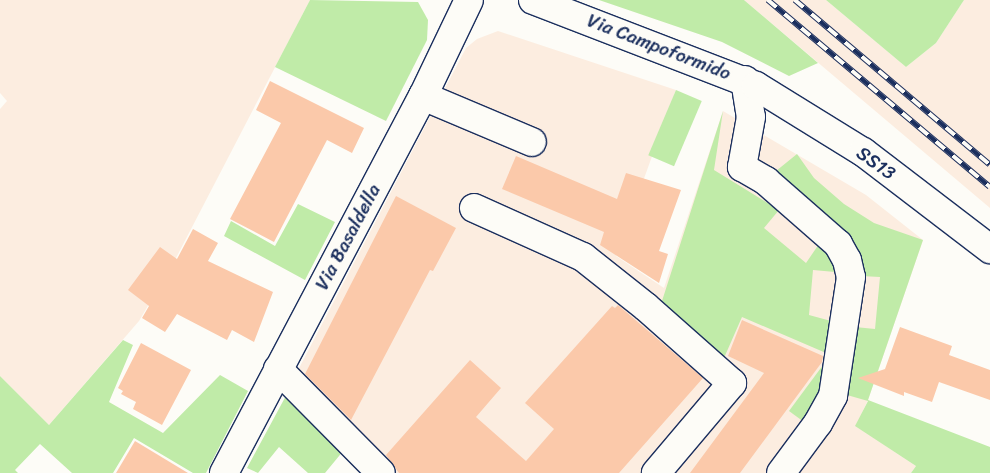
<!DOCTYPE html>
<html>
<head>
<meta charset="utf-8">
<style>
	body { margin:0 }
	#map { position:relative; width:990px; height:473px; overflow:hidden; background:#fdfcf7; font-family:Sriracha,sans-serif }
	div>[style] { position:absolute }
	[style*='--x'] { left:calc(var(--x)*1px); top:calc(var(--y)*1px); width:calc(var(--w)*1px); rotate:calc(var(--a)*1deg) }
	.built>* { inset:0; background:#fcede0 }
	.green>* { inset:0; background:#c0eba8; transform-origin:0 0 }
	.building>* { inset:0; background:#fbc9aa }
	.roads { filter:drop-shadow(1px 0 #1b2f5e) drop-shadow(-1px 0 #1b2f5e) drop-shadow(0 1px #1b2f5e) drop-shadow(0 -1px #1b2f5e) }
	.minor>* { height:28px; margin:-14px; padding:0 14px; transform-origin:14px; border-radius:14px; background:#fdfcf7 }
	.major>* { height:28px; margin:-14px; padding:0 14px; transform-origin:14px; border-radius:14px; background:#fdfcf7 }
	.rail>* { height:5.5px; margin-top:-2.75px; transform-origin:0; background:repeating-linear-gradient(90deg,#fdfcf7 0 11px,#1b2f5e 0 22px); box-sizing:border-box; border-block:1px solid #1b2f5e }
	span { translate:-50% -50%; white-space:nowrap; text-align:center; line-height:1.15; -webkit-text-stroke:5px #fdfcf7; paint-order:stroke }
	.street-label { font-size:19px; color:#1b2f5e }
</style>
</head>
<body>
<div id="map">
	<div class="built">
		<div style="clip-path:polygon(0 0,310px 0,176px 258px,139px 321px,49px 425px,0 376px,0 109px,7px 101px,0 93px)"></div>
		<div style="clip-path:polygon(744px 0,826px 0,906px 67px,936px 43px,964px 0,990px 0,990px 208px)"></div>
		<div style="clip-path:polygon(498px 31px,676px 90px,616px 256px,664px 288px,723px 111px,866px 195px,923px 240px,868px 400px,856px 426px,916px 466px,911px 473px,395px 473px,296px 374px,466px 48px,477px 39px)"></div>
	</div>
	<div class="green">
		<div style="clip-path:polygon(310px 0,418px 2px,428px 20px,427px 40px,386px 121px,275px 67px)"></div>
		<div style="clip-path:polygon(599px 0,744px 0,818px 63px,789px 76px,722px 42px)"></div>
		<div style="clip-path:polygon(826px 0,964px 0,936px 43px,906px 67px)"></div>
		<div style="left:676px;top:90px;width:28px;height:71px;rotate:23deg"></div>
		<div style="clip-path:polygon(723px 111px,714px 170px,779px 210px,764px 228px,806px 263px,819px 244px,833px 260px,835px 272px,813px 270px,809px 315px,831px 321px,826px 353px,742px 317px,724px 358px,662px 301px)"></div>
		<div style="clip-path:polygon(797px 154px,814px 178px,844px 204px,874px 223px,923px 240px,868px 400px,990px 447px,990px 473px,911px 473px,916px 466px,855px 426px,868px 401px,847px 395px,855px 327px,875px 329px,880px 277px,861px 276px,825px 215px,776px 171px)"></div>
		<div style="clip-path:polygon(298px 204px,335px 222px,305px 280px,224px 236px,231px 221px,275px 246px)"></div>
		<div style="clip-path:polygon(123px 340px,133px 345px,109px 402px,163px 433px,220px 375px,248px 391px,206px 473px,193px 473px,134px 438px,113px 473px,72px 473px,40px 444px,15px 470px,18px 473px,0 473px,0 376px,49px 425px)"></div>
		<div style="clip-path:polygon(826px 361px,816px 400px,804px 422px,789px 411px)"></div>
		<div style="clip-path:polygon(288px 392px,344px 450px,325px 473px,308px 473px,279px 447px,258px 473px,247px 468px)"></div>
	</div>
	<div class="building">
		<div style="clip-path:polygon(270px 81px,364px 128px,352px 153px,327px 140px,274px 242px,230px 219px,281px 123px,256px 110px)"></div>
		<div style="clip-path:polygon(516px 156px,617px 199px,626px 173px,681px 190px,659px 251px,668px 254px,659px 283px,600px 245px,604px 232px,502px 189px)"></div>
		<div style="clip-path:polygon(396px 196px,456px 228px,433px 271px,430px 270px,351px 420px,305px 374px)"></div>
		<div style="clip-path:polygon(193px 229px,218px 243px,208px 261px,273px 292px,254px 342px,232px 330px,227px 340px,177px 314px,165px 332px,142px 318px,149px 306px,128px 290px,160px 247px,177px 259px)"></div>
		<div style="clip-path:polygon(618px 305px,703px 378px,619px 473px,399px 473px,386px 455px,470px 360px,501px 388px,476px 417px,526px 461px,554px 429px,525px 403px,612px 306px,615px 308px)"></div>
		<div style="clip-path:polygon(742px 320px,823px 356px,822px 362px,740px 473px,690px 473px,764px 373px,728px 356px)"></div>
		<div style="clip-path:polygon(900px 327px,952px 346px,949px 355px,990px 370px,990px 400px,939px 382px,932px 402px,904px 392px,904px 396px,858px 378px,885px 369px)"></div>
		<div style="clip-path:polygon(141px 343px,191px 370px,162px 425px,133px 409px,136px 402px,121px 394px,123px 391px,118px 388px)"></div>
		<div style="clip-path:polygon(135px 441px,188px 473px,116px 473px)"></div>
	</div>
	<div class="roads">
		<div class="minor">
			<div style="--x:745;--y:80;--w:37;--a:81"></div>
			<div style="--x:751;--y:117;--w:51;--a:100.2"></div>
			<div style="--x:742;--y:167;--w:28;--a:30"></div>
			<div style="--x:766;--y:181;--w:96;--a:41.2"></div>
			<div style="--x:838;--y:244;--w:18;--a:61"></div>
			<div style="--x:847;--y:260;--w:17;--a:77"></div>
			<div style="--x:851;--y:277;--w:120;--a:98.6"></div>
			<div style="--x:833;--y:396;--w:31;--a:119"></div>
			<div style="--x:818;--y:423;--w:62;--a:126.5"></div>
			<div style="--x:423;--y:96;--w:118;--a:22.9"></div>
			<div style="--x:474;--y:208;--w:120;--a:24.2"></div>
			<div style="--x:583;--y:257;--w:80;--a:38.4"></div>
			<div style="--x:646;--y:307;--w:115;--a:41.5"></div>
			<div style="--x:732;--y:383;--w:118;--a:130.2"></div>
			<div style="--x:278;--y:369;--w:146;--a:45.3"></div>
			<div style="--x:224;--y:473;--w:426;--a:-62.2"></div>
			<div style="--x:423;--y:96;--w:106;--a:-64.4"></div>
		</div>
		<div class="major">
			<div style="--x:533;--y:0;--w:239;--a:21.1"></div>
			<div style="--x:756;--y:86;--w:126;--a:31.7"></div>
			<div style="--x:863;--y:152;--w:160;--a:37.4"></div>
		</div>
	</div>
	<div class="rail">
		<div style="--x:768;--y:0;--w:290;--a:40.1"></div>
		<div style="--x:795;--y:0;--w:255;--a:40.2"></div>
	</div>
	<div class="street-label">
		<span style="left:659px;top:47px;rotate:21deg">Via Campoformido</span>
		<span style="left:876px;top:163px;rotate:36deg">SS13</span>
		<span style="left:348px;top:237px;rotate:-62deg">Via Basaldella</span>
	</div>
</div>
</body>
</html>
